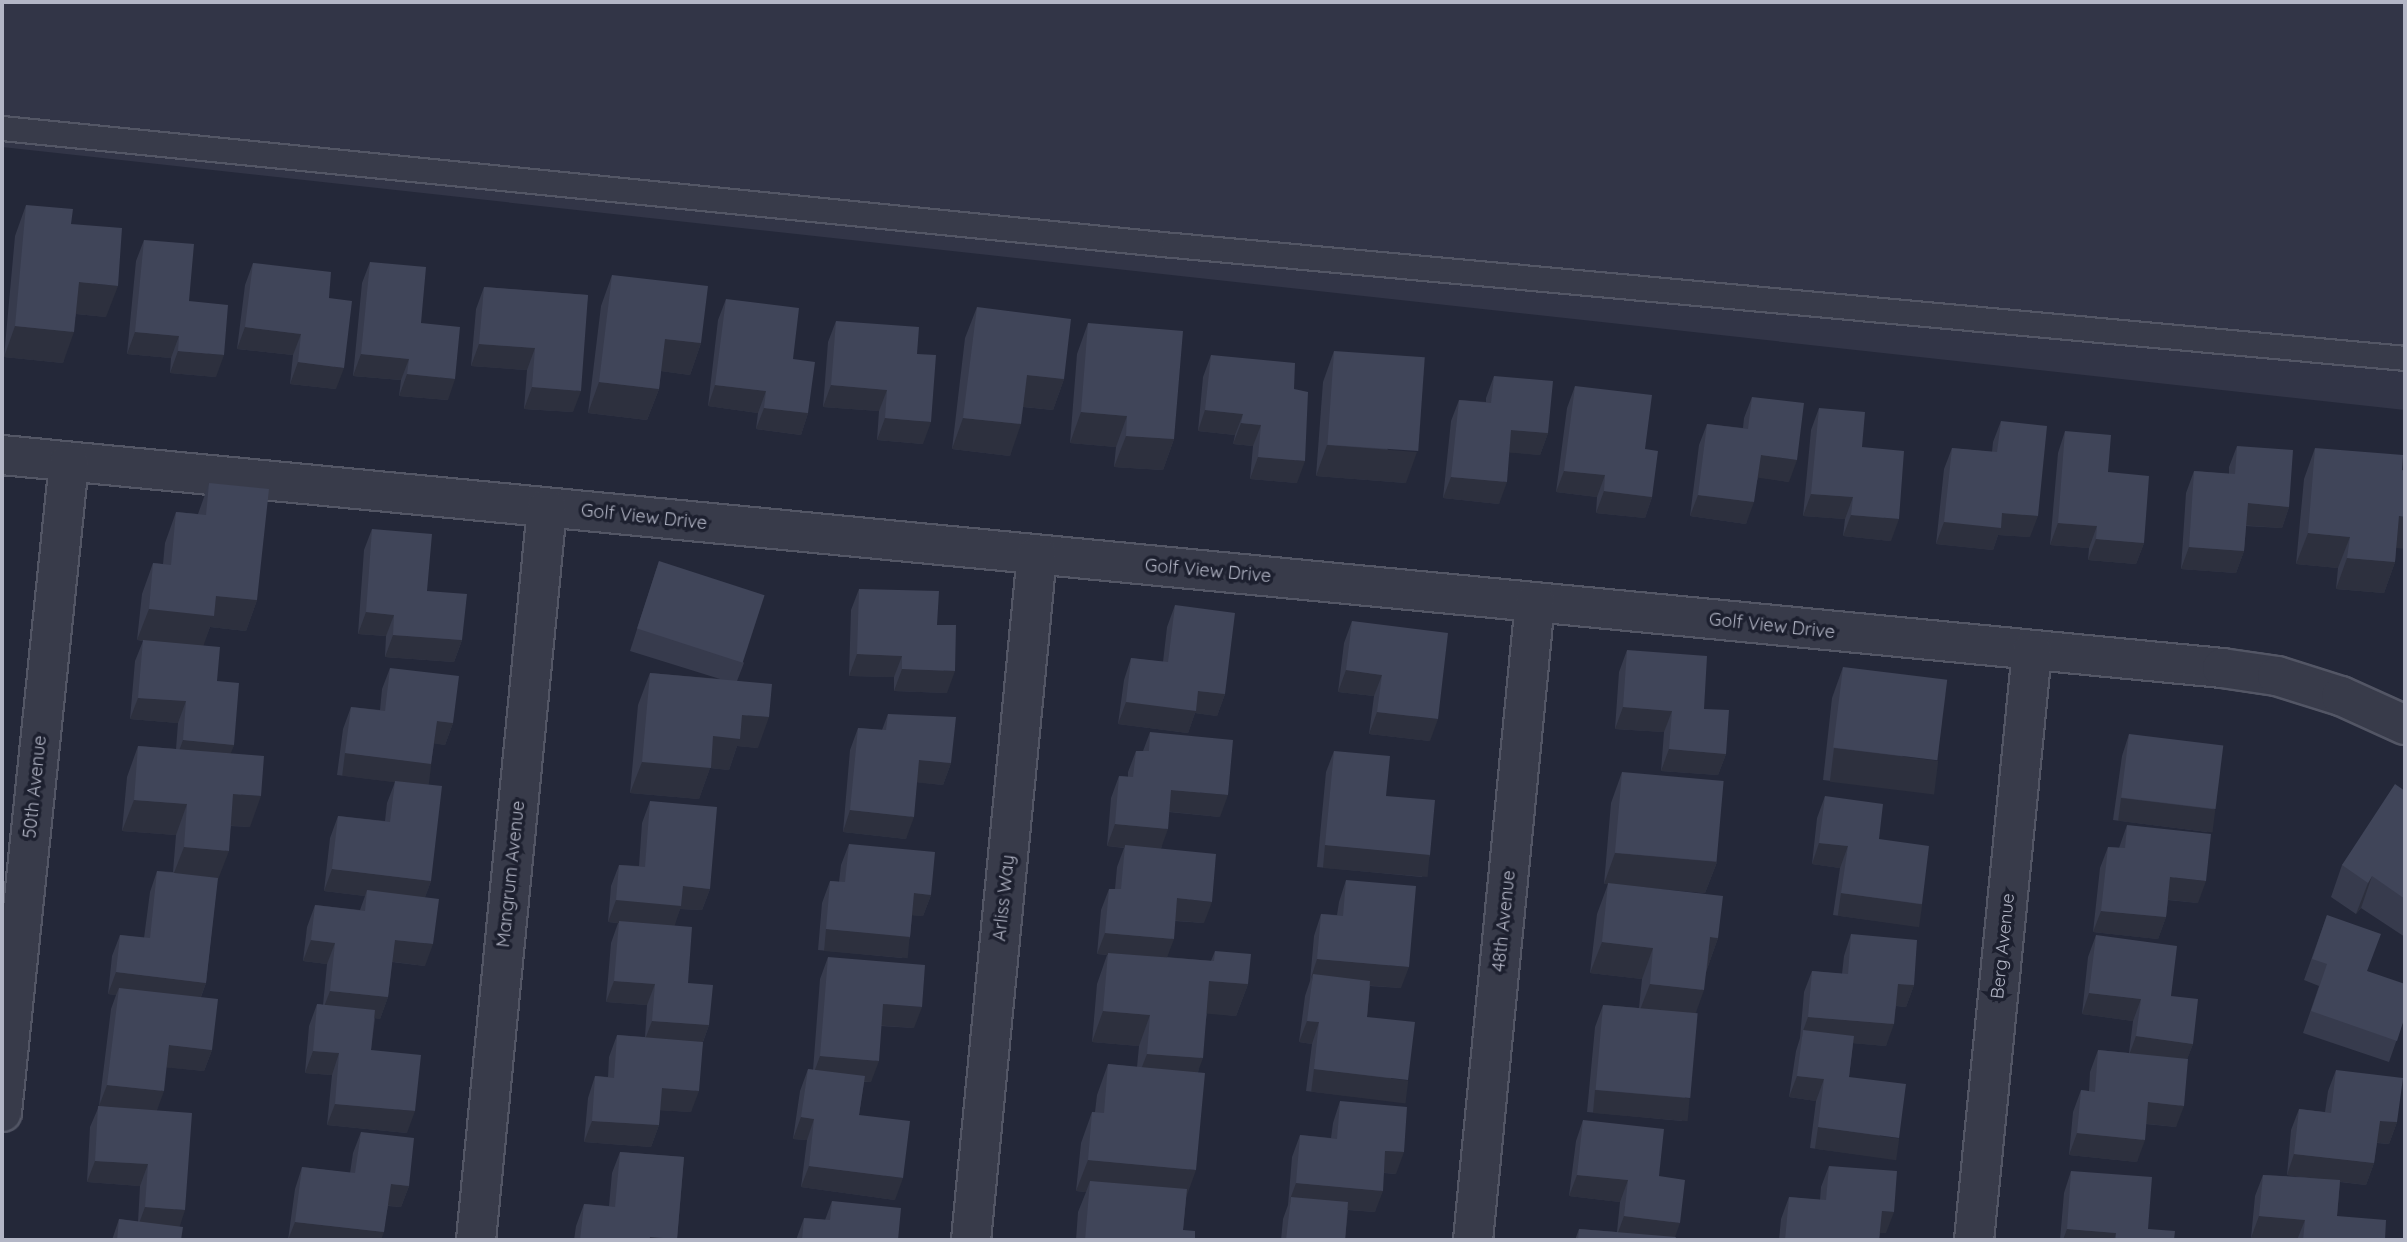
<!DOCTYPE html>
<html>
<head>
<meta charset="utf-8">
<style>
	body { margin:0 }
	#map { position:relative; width:2407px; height:1242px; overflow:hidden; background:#242839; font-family:Quicksand,sans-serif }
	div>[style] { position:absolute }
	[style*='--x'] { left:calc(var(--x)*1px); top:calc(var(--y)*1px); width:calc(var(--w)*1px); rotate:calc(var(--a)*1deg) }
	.airport>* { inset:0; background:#323547 }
	.roads { filter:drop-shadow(2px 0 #535665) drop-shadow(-2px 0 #535665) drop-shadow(0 2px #535665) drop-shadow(0 -2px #535665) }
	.service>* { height:23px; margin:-11.5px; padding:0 11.5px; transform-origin:11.5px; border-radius:11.5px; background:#383b4a }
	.minor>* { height:38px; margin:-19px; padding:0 19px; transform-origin:19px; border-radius:19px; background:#383b4a }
	.wall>* { inset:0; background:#373b4d }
	.shaded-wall>* { inset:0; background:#2d303e; transform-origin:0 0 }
	.building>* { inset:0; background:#404559; transform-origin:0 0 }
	span { translate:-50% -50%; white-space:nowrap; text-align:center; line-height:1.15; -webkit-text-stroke:7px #1d202f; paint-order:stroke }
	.street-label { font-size:18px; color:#b3b6c6 }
	.frame { position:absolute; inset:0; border:4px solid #b3b6c6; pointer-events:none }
</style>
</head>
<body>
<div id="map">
	<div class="airport">
		<div style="clip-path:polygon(2px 2px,2405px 2px,2405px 410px,2px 147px)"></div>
	</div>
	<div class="roads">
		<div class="service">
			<div style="--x:2;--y:128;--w:1177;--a:5.71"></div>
			<div style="--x:1173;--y:245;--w:1237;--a:5.24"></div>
		</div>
		<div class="minor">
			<div style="--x:2;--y:455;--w:2230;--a:5.48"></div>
			<div style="--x:2222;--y:668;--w:56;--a:8.3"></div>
			<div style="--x:2277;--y:676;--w:67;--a:17.4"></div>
			<div style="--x:2341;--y:696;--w:70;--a:24.4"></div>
			<div style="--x:2;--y:1112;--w:653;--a:-84.11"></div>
			<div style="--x:476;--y:1240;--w:735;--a:-84.46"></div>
			<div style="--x:971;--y:1240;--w:688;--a:-84.5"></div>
			<div style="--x:1473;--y:1240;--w:641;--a:-84.45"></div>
			<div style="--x:1974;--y:1240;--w:592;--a:-84.38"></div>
		</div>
	</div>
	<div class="wall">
		<div style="clip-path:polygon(26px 205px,71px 224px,106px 317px,76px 314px,63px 363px,4px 357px,15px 236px)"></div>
		<div style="clip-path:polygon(144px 240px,189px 301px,216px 377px,170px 373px,171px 358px,127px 354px,136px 261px)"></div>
		<div style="clip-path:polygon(370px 262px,421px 323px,448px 400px,399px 396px,401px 380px,353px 376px,362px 283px)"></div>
		<div style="clip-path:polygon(253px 263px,329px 298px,336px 389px,290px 384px,293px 355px,237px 349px,245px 285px)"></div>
		<div style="clip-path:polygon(612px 275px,701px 343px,690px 375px,661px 371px,659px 389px,647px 420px,588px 413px,601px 306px)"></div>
		<div style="clip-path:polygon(484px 287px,588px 295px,573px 412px,524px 409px,527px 370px,471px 366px,476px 309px)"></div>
		<div style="clip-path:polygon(726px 299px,793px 359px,808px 413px,801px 435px,756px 429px,758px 413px,708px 406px,718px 320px)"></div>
		<div style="clip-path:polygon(977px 307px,1064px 379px,1053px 410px,1023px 407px,1010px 456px,952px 449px,965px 338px)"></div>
		<div style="clip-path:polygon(836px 321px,917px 354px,923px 444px,877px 440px,879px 411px,823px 407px,828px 342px)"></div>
		<div style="clip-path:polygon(1088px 323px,1174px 439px,1163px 470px,1114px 467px,1116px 447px,1070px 443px,1077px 354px)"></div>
		<div style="clip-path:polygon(1334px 351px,1406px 483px,1316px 476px,1323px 382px)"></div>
		<div style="clip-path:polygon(1211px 355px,1294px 389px,1297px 483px,1250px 479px,1253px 446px,1233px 444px,1235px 435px,1198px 431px,1203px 377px)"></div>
		<div style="clip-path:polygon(1494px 376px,1548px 433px,1540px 455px,1509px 452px,1499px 504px,1443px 498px,1451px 421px,1459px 400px,1486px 402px,1486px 398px)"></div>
		<div style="clip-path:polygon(1575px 386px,1645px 449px,1652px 497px,1645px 518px,1596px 513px,1597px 497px,1556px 492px,1567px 408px)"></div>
		<div style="clip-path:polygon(1752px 397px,1789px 482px,1758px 477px,1746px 524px,1690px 516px,1699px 445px,1707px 424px,1743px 428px,1744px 418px)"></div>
		<div style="clip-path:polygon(1819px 408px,1862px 447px,1891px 541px,1843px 536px,1845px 519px,1803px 516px,1811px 430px)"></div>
		<div style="clip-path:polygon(2001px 421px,2030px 537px,1998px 535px,1993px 550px,1936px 544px,1944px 469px,1952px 448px,1992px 452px,1993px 442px)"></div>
		<div style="clip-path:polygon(2065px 431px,2108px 472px,2144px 543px,2136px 564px,2088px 560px,2089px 548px,2050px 545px,2058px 453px)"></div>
		<div style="clip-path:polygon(2237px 446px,2289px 507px,2282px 528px,2246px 526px,2244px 551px,2236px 573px,2181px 569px,2186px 493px,2194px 471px,2229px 474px,2229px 467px)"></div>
		<div style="clip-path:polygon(2315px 448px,2396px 548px,2395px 562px,2384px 593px,2336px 589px,2338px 568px,2296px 564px,2304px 479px)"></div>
		<div style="clip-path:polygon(209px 483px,257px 600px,246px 631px,210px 627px,203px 645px,217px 681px,234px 745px,230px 753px,250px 827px,231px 826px,217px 882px,206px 983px,201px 997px,212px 1050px,204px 1071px,166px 1067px,157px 1110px,181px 1240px,112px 1240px,119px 1219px,138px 1222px,140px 1186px,87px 1182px,90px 1127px,99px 1106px,111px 1009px,116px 995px,108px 994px,112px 956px,120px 935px,144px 938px,150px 892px,157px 871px,173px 872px,176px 835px,122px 831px,127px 777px,138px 746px,176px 749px,178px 723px,130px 719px,135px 661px,143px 641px,137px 640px,142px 594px,153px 563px,163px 564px,165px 543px,176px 512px,198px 514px)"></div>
		<div style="clip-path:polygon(372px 529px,427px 591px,462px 640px,454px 662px,385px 657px,386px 636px,358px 634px,364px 550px)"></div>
		<div style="clip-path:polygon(659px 561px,744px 663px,737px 681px,758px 748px,737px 746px,729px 770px,710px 768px,699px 799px,630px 793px,638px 705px,650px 673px,720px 679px,630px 651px)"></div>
		<div style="clip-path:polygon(859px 589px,937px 625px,947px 693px,894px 691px,894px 677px,849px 676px,851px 610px)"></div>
		<div style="clip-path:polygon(1175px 605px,1225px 694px,1217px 716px,1195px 713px,1188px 733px,1118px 724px,1124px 680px,1131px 658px,1163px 662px,1167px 627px)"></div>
		<div style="clip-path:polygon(1352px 621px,1430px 741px,1369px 734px,1374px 696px,1338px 692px,1344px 643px)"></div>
		<div style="clip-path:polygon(1627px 650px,1704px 709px,1726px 754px,1718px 775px,1661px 771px,1664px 732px,1615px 729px,1619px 672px)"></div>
		<div style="clip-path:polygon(1843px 667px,1927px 792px,1823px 780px,1832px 698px)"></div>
		<div style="clip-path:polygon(390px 668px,453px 723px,445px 745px,434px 743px,431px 764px,424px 784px,431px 881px,425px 897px,425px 966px,392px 962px,388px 997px,380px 1019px,375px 1018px,371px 1050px,407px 1133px,327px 1125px,332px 1075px,305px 1073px,309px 1026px,317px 1004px,323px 1005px,327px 964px,303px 961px,307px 927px,315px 905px,360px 910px,365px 896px,324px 891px,330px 838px,338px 816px,385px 821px,387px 803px,395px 782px,337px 775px,343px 729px,351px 707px,380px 710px,382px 689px)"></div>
		<div style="clip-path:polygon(888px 714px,951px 763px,943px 785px,917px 782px,906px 839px,843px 832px,850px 750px,858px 728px,882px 730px)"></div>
		<div style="clip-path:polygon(1150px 732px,1220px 817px,1169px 812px,1161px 849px,1204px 923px,1175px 921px,1167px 957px,1211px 961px,1215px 951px,1248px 984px,1236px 1016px,1207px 1013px,1198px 1073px,1183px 1230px,1195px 1240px,1076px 1240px,1078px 1212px,1086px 1192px,1076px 1191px,1081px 1143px,1092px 1112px,1095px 1112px,1097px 1095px,1108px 1064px,1137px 1067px,1139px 1046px,1092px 1042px,1097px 984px,1107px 955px,1097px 954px,1101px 910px,1109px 889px,1115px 889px,1117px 867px,1124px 848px,1107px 846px,1111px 798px,1119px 776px,1128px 777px,1128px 772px,1136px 751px,1143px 751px)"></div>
		<div style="clip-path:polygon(2129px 734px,2215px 810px,2207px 832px,2113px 820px,2122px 756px)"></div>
		<div style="clip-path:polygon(1334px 751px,1386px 796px,1430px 855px,1422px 877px,1317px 867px,1326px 772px)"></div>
		<div style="clip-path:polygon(1622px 772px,1717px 862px,1705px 893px,1645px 887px,1718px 938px,1707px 969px,1695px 1014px,1682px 1121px,1587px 1112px,1595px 1027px,1603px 1005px,1639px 1008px,1642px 979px,1590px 973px,1597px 914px,1608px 884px,1604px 884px,1611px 803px)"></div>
		<div style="clip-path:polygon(2405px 791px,2405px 937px,2361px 908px,2356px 914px,2331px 897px,2342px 865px)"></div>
		<div style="clip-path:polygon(1825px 796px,1879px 839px,1922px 904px,1914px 926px,1833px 915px,1840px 868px,1812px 864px,1817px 818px)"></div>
		<div style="clip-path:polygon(650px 801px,710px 889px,702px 910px,680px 909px,674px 925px,688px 983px,709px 1025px,703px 1042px,691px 1112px,660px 1110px,659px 1125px,651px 1147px,584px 1142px,588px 1098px,595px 1076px,608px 1077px,609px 1057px,617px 1035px,645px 1037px,647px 1005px,606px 1002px,611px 943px,618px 923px,608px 922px,611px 886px,619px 865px,639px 866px,642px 823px)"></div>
		<div style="clip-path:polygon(2127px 825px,2198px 903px,2168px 900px,2166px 917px,2158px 939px,2093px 932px,2100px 868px,2108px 847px,2119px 848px)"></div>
		<div style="clip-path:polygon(849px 844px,931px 895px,923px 916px,912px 915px,910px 937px,902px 958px,818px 950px,822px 903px,830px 881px,839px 882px,841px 865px)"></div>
		<div style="clip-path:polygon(1346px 880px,1401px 988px,1370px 986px,1367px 1017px,1400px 1102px,1306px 1091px,1312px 1044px,1299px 1042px,1305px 996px,1310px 981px,1314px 936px,1321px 914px,1337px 915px,1339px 902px)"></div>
		<div style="clip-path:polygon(2327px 915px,2367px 971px,2405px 1016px,2389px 1062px,2303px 1033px,2319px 986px,2304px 980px)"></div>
		<div style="clip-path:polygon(1851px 934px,1914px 985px,1906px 1007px,1896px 1006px,1886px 1046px,1853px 1043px,1849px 1077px,1892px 1159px,1810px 1148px,1816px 1101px,1789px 1097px,1796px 1051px,1800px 1038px,1804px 992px,1812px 971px,1842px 974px,1844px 956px)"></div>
		<div style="clip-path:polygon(2096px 935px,2171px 996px,2193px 1044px,2187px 1059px,2176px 1127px,2146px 1124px,2137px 1162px,2069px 1155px,2073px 1112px,2081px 1090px,2089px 1091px,2090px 1072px,2098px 1050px,2129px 1053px,2133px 1021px,2082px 1014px,2088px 957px)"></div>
		<div style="clip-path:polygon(828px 957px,914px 1028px,881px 1026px,871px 1082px,864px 1082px,859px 1115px,895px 1200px,801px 1187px,807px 1140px,793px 1139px,800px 1091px,808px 1069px,813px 1070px,820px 979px)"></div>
		<div style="clip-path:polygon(2336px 1070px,2397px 1122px,2389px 1144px,2377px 1143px,2374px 1163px,2366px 1185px,2340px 1182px,2337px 1216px,2385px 1240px,2283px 1240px,2251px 1238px,2255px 1196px,2263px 1175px,2303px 1177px,2287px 1175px,2291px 1130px,2299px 1109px,2325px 1112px,2328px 1091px)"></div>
		<div style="clip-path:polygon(1340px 1101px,1396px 1174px,1384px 1173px,1375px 1212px,1348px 1210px,1345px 1240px,1281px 1240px,1283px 1219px,1288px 1205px,1292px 1157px,1300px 1135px,1331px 1138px,1333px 1123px)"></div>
		<div style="clip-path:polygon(1583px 1120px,1659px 1176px,1675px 1240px,1575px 1240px,1579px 1229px,1617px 1232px,1620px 1202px,1569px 1196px,1576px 1141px)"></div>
		<div style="clip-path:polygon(361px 1132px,409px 1186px,401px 1207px,388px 1206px,381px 1240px,288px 1240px,295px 1189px,302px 1167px,350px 1173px,353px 1153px)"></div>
		<div style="clip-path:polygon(620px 1152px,684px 1157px,677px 1240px,574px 1240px,576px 1226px,584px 1204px,609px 1206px,612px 1173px)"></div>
		<div style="clip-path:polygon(1829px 1166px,1886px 1233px,1880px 1233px,1879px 1240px,1779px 1240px,1781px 1219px,1789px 1197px,1820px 1200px,1821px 1187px)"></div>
		<div style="clip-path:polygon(2071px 1171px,2148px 1229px,2174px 1240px,2060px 1240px,2064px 1193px)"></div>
		<div style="clip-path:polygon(832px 1201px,898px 1240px,796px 1240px,804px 1218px,825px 1220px)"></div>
	</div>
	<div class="shaded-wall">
		<div style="clip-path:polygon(79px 282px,118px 286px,106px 317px,67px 313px)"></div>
		<div style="clip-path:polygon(15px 326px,74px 332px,63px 363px,4px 357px)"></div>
		<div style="clip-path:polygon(245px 327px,301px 334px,293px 355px,237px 349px)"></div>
		<div style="clip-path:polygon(135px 332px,179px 336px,171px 358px,127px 354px)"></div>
		<div style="clip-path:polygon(665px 339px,701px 343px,690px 375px,653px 370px)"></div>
		<div style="clip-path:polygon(479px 344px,535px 348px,527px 370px,471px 366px)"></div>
		<div style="clip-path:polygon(178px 351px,224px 355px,216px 377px,170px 373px)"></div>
		<div style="clip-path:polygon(361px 354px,409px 359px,401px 380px,353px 376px)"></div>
		<div style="clip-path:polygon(298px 362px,344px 368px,336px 389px,290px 384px)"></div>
		<div style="clip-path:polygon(407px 374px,455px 379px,448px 400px,399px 396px)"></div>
		<div style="clip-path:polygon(1027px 375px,1064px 379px,1053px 410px,1016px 406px)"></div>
		<div style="clip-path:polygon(599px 382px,659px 389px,647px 420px,588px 413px)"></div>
		<div style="clip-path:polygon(715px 385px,766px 391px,758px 413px,708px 406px)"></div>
		<div style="clip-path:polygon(831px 385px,887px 390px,879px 411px,823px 407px)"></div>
		<div style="clip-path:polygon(532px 387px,581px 391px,573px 412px,524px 409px)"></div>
		<div style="clip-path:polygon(764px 408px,808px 413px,801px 435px,756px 429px)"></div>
		<div style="clip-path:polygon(1205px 410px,1243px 414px,1235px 435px,1198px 431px)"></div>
		<div style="clip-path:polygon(1081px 412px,1127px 416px,1116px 447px,1070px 443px)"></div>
		<div style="clip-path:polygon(885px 418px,931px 422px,923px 444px,877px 440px)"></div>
		<div style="clip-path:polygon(963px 418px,1021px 424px,1010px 456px,952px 449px)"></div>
		<div style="clip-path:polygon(1241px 423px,1261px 425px,1253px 446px,1233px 444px)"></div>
		<div style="clip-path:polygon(1511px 430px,1548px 433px,1540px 455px,1503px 452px)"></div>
		<div style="clip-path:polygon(1126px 436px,1174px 439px,1163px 470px,1114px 467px)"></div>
		<div style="clip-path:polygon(1327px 445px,1417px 452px,1406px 483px,1316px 476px)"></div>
		<div style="clip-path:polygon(1761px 455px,1797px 460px,1789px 482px,1753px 477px)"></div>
		<div style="clip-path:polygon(1258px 457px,1305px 461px,1297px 483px,1250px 479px)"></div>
		<div style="clip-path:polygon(1564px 471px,1605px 475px,1597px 497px,1556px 492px)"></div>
		<div style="clip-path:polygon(1451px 477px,1507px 482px,1499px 504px,1443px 498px)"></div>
		<div style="clip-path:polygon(1604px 491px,1652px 497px,1645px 518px,1596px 513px)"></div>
		<div style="clip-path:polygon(1811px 494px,1853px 497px,1845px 519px,1803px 516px)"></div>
		<div style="clip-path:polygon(1698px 495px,1754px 502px,1746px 524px,1690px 516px)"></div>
		<div style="clip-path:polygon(2248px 503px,2289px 507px,2282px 528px,2240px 525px)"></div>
		<div style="clip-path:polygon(2002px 513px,2038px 516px,2030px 537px,1998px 535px,1993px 550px,1936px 544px,1944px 522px)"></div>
		<div style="clip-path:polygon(1851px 515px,1899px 519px,1891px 541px,1843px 536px)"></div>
		<div style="clip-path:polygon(2399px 516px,2405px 517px,2405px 549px,2388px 547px)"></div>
		<div style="clip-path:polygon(2058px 523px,2097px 526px,2089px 548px,2050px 545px)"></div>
		<div style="clip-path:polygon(2308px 533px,2350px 537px,2338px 568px,2296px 564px)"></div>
		<div style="clip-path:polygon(2096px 539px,2144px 543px,2136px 564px,2088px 560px)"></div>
		<div style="clip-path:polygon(2189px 547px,2244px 551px,2236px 573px,2181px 569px)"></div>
		<div style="clip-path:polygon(2347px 558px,2395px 562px,2384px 593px,2336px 589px)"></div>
		<div style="clip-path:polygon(216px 596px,257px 600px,246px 631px,210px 627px,203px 647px,137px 640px,149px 609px)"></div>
		<div style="clip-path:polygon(366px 612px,394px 615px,386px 636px,358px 634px)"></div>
		<div style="clip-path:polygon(393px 635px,462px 640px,454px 662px,385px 657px)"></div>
		<div style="clip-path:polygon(857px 654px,902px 656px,894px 677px,849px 676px)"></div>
		<div style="clip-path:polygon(902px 669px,955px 671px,947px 693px,894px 691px)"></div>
		<div style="clip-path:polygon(1346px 670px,1382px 675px,1374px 696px,1338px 692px)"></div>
		<div style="clip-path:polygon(1198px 691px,1225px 694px,1217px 716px,1195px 713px,1188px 733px,1118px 724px,1126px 702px)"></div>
		<div style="clip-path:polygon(138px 698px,186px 701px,178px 723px,130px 719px)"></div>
		<div style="clip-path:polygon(1623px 707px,1672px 711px,1664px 732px,1615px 729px)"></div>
		<div style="clip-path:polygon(1377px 712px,1438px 719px,1430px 741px,1369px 734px)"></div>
		<div style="clip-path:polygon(742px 715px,769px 717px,758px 748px,737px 746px,729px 770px,710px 768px,699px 799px,630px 793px,642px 762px,713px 736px)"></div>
		<div style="clip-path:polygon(437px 721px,453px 723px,445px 745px,429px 743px)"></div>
		<div style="clip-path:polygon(183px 740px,234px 745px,226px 766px,175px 762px)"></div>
		<div style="left:1834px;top:748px;width:105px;height:34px;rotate:7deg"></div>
		<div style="clip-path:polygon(1669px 749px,1726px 754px,1718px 775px,1661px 771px)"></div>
		<div style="left:345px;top:753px;width:87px;height:23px;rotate:7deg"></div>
		<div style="clip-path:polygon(919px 760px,951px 763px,943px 785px,912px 782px)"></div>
		<div style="clip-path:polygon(1171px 790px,1228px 795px,1220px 817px,1163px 811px)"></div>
		<div style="clip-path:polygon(233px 794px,261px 796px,250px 827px,222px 825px)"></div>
		<div style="left:2121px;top:798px;width:95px;height:23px;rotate:7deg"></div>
		<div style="clip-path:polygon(134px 800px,187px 804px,176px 835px,122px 831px)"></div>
		<div style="clip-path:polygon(850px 810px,914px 817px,906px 839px,843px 832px)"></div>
		<div style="clip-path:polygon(1115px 824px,1168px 829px,1160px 851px,1107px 846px)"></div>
		<div style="clip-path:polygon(1819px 843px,1848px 846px,1840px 868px,1812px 864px)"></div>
		<div style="left:1325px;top:845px;width:105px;height:23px;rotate:5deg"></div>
		<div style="clip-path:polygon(184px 847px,229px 851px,217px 882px,172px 878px)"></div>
		<div style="clip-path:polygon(1615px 853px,1717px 862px,1705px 893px,1604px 884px)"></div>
		<div style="clip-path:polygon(332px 869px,431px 881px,423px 903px,367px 890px,365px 896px,324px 891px)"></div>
		<div style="clip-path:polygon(2372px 876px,2361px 908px,2356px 914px,2368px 883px)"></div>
		<div style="clip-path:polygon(2170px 877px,2206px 881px,2198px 903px,2162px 899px)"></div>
		<div style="clip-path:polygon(683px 886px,710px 889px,702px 910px,680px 909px,674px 928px,608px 922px,616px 900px)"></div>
		<div style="clip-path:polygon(914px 893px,931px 895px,923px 916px,906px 915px)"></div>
		<div style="left:1841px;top:893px;width:82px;height:23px;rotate:8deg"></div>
		<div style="clip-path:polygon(1177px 898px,1212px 902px,1204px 923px,1169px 920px)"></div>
		<div style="clip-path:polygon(2101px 911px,2166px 917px,2158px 939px,2093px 932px)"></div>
		<div style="left:826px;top:929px;width:84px;height:22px;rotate:5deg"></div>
		<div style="clip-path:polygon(1105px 933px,1174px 939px,1166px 960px,1097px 954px)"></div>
		<div style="clip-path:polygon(1710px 937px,1718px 938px,1707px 969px)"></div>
		<div style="clip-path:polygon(311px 940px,335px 943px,327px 964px,303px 961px)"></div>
		<div style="clip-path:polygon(395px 940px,433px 944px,425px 966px,387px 961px)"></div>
		<div style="clip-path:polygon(1602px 942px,1653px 948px,1642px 979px,1590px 973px)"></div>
		<div style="clip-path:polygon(1317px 959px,1409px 967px,1401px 988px,1312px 981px,1313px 974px,1310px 981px)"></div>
		<div style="clip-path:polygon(116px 972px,206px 983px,198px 1004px,119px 988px,116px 995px,108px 994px)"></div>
		<div style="clip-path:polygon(614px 981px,655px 984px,647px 1005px,606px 1002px)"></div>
		<div style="clip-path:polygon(1209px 981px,1248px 984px,1236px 1016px,1198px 1013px)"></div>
		<div style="clip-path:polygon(1650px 984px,1704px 990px,1693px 1021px,1638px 1015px)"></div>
		<div style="clip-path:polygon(1898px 984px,1914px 985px,1906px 1007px,1890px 1005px)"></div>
		<div style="clip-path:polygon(330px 991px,388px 997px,380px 1019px,322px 1012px)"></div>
		<div style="clip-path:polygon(2089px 993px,2141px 999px,2133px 1021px,2082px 1014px)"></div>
		<div style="clip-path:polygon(883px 1004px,922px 1007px,914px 1028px,875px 1025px)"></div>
		<div style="clip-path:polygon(1103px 1011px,1150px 1015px,1139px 1046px,1092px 1042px)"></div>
		<div style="clip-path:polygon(1808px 1017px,1894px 1024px,1886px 1046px,1802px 1039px,1803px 1031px)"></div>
		<div style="clip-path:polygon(652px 1021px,709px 1025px,701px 1047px,644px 1042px)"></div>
		<div style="clip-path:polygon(1307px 1021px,1319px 1022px,1312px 1044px,1299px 1042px)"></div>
		<div style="clip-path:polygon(2136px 1036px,2193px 1044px,2185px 1065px,2128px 1058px)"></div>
		<div style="clip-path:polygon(169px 1045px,212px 1050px,204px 1071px,161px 1067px)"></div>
		<div style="clip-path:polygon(313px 1051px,339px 1053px,332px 1075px,305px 1073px)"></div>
		<div style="clip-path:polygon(1147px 1054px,1203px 1058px,1191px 1090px,1135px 1085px)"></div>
		<div style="clip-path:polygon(820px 1056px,879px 1061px,871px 1082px,812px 1078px)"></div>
		<div style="left:1314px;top:1069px;width:95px;height:23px;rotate:7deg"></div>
		<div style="clip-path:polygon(1797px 1076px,1824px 1079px,1816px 1101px,1789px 1097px)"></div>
		<div style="clip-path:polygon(107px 1085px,164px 1091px,156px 1113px,99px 1106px)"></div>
		<div style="clip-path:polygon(662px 1088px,699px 1091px,691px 1112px,654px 1110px)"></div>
		<div style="left:1595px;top:1090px;width:95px;height:23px;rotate:5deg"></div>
		<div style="clip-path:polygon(2148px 1102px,2184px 1106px,2176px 1127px,2140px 1123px)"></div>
		<div style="clip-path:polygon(335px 1104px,415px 1111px,407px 1133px,327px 1125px)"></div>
		<div style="clip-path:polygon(801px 1117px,814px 1119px,807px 1140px,793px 1139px)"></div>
		<div style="clip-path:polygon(592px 1121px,659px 1125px,651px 1147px,584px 1142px)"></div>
		<div style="clip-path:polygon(2380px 1121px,2397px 1122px,2389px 1144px,2372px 1142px)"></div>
		<div style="left:1818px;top:1127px;width:82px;height:22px;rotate:8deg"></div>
		<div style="clip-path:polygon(2077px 1133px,2145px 1140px,2137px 1162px,2069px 1155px)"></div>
		<div style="clip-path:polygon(1385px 1151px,1404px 1152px,1396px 1174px,1378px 1172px)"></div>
		<div style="clip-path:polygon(2294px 1154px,2374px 1163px,2366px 1185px,2287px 1175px)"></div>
		<div style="clip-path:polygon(1088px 1160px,1196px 1170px,1185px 1201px,1090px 1181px,1086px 1192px,1076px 1191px)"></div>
		<div style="clip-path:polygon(95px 1161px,148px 1164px,140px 1186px,87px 1182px)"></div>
		<div style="clip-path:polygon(809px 1166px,903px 1178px,895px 1200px,801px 1187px)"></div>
		<div style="clip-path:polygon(1577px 1175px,1628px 1180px,1620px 1202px,1569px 1196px)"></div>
		<div style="clip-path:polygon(1296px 1183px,1383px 1191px,1375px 1212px,1290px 1205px,1291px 1197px,1288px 1205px)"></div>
		<div style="clip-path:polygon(391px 1184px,409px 1186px,401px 1207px,383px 1205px)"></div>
		<div style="clip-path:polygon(145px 1207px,185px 1210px,178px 1232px,137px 1229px)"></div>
		<div style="clip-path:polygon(1882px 1211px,1894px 1212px,1886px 1233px,1874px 1233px)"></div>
		<div style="clip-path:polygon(1624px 1216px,1680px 1223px,1674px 1240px,1616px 1238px)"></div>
		<div style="clip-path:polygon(2259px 1216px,2305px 1220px,2297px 1240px,2251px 1238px)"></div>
		<div style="clip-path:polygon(295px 1222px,384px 1232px,381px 1240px,288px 1240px)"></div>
		<div style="clip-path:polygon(2067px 1229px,2116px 1233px,2114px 1240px,2063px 1240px)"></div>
		<div style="clip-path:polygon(650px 1237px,677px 1239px,677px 1240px,648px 1240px)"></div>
	</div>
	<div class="building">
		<div style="clip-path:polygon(26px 205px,73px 209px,71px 224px,122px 228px,118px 286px,79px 282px,74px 332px,15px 326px)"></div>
		<div style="clip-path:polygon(144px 240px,194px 244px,189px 301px,228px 305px,224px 355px,178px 351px,179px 336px,135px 332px)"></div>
		<div style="clip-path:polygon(370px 262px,426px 267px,421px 323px,460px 327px,455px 379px,407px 374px,409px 359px,361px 354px)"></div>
		<div style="clip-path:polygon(253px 263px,331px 272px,329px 298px,352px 301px,344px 368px,298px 362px,301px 334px,245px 327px)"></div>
		<div style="clip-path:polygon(612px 275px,708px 286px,701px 343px,665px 339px,659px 389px,599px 382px)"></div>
		<div style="clip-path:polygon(484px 287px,588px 295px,581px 391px,532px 387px,535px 348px,479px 344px)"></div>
		<div style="clip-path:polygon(726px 299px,799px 308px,793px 359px,815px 362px,808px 413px,764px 408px,766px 391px,715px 385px)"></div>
		<div style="clip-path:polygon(977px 307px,1071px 319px,1064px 379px,1027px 375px,1021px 424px,963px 418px)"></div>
		<div style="clip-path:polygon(836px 321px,919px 327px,917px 354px,936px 355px,931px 422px,885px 418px,887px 390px,831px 385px)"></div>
		<div style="clip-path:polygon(1088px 323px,1183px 331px,1174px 439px,1126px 436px,1127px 416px,1081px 412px)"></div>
		<div style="left:1334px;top:351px;width:91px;height:94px;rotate:4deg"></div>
		<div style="clip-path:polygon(1211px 355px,1295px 363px,1294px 389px,1308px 392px,1305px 461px,1258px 457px,1261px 425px,1241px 423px,1243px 414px,1205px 410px)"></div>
		<div style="clip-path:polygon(1494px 376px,1553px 381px,1548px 433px,1511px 430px,1507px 482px,1451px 477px,1459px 400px,1491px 403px)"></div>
		<div style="clip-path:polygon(1575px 386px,1652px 395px,1645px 449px,1658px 451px,1652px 497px,1604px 491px,1605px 475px,1564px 471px)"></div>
		<div style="clip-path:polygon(1752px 397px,1804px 403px,1797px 460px,1761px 455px,1754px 502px,1698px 495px,1707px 424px,1748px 429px)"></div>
		<div style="clip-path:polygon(1819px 408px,1865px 412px,1862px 447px,1904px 451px,1899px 519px,1851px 515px,1853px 497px,1811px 494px)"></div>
		<div style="clip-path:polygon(2001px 421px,2047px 426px,2038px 516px,2002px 513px,2001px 528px,1944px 522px,1952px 448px,1997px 452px)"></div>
		<div style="clip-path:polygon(2065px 431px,2111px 435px,2108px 472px,2149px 476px,2144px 543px,2096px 539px,2097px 526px,2058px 523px)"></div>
		<div style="clip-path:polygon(2237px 446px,2293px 450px,2289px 507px,2248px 503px,2244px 551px,2189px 547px,2194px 471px,2235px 474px)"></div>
		<div style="clip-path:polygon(2315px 448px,2403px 455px,2402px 470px,2405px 471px,2405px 517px,2399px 516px,2395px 562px,2347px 558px,2350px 537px,2308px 533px)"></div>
		<div style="clip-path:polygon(209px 483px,269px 489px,257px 600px,216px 596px,214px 616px,149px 609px,153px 563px,171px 565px,176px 512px,206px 515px)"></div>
		<div style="clip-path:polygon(372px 529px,432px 534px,427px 591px,467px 594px,462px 640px,393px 635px,394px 615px,366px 612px)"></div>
		<div style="left:659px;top:561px;width:111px;height:71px;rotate:18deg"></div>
		<div style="clip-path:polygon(859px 589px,939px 591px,937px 625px,956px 625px,955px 671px,902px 669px,902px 656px,857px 654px)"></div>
		<div style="clip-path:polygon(1175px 605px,1235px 613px,1225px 694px,1198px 691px,1196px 711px,1126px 702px,1131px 658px,1168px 662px)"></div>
		<div style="clip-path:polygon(1352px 621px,1448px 633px,1438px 719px,1377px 712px,1382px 675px,1346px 670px)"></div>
		<div style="clip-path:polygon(143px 640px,220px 647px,217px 681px,239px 683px,234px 745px,183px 740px,186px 701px,138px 698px)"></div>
		<div style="clip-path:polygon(1627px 650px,1707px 656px,1704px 709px,1729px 710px,1726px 754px,1669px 749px,1672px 711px,1623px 707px)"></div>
		<div style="left:1843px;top:667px;width:105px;height:81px;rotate:7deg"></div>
		<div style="clip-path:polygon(390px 668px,459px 676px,453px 723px,437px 721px,431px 764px,345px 753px,351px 707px,385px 711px)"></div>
		<div style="clip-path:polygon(650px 673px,772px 684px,769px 717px,742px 715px,740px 739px,713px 736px,711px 768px,642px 762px)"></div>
		<div style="clip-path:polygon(888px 714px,956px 717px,951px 763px,919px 760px,914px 817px,850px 810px,858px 728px,886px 730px)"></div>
		<div style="clip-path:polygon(1150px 732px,1233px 740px,1228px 795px,1171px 790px,1168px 829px,1115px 824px,1119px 776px,1133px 777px,1136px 751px,1149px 751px)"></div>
		<div style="left:2129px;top:734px;width:95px;height:64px;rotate:7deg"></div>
		<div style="clip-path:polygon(138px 746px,264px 756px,261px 796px,233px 794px,229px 851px,184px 847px,187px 804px,134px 800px)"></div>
		<div style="clip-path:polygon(1334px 751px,1390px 756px,1386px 796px,1435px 800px,1430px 855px,1325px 845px)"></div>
		<div style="left:1622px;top:772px;width:102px;height:81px;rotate:5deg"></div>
		<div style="clip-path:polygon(395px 781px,442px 786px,431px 881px,332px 869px,338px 816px,390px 822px)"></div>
		<div style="clip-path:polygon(2395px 784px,2405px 791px,2405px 899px,2372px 876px,2368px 883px,2342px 865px)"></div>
		<div style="clip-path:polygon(1825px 796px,1883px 804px,1879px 839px,1929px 846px,1922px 904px,1841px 893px,1848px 846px,1819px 843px)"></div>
		<div style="clip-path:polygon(650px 801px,717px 807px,710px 889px,683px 886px,681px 906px,616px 900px,619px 865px,645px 867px)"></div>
		<div style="clip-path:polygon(2127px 825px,2211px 834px,2206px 881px,2170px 877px,2166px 917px,2101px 911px,2108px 847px,2125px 848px)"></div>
		<div style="clip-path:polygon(849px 844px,935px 852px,931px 895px,914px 893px,910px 937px,826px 929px,830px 881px,845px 882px)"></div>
		<div style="clip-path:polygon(1125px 845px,1216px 854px,1212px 902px,1177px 898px,1174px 939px,1105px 933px,1109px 889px,1121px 889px)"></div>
		<div style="clip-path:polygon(157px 871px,218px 878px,206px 983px,116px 972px,120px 935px,150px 938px)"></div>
		<div style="clip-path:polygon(1346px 880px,1416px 886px,1409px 967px,1317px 959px,1321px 914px,1343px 916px)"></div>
		<div style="clip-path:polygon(1608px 883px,1723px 896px,1718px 938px,1710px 937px,1704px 990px,1650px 984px,1653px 948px,1602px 942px)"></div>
		<div style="clip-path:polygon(367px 890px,439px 899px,433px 944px,395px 940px,388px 997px,330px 991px,335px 943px,311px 940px,315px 905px,365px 911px)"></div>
		<div style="clip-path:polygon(2327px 915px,2381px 934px,2367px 971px,2405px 984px,2405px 1016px,2397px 1041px,2311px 1011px,2327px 964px,2312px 959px)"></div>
		<div style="clip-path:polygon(619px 921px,692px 927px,688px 983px,713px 985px,709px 1025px,652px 1021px,655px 984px,614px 981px)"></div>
		<div style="clip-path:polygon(1851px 934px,1917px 940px,1914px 985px,1898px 984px,1894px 1024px,1808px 1017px,1812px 971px,1848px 974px)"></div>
		<div style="clip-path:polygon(2096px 935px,2177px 946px,2171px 996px,2198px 999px,2193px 1044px,2136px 1036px,2141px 999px,2089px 993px)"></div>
		<div style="clip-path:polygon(1215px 951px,1251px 954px,1248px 984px,1209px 981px,1203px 1058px,1147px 1054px,1150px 1015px,1103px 1011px,1108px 953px,1214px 961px)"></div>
		<div style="clip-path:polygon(828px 957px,925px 965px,922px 1007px,883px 1004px,879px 1061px,820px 1056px)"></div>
		<div style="clip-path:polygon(1313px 974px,1370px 981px,1367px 1017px,1415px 1022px,1408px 1080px,1314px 1069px,1319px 1022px,1307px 1021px)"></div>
		<div style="clip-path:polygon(119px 988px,218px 999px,212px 1050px,169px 1045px,164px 1091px,107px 1085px)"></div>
		<div style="clip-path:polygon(317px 1004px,375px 1010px,371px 1050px,421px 1055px,415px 1111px,335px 1104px,339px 1053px,313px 1051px)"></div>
		<div style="left:1603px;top:1005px;width:95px;height:85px;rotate:5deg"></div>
		<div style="clip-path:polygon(1803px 1030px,1854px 1036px,1849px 1077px,1906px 1084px,1899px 1138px,1818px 1127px,1824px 1079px,1797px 1076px)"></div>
		<div style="clip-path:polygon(617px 1035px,703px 1042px,699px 1091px,662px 1088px,659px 1125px,592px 1121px,595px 1076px,614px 1078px)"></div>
		<div style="clip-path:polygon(2098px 1050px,2188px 1059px,2184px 1106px,2148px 1102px,2145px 1140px,2077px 1133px,2081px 1090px,2095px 1092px)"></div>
		<div style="clip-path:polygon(1108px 1064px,1205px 1073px,1196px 1170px,1088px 1160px,1092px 1112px,1104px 1113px)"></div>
		<div style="clip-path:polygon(808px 1069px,865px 1076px,859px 1115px,910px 1121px,903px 1178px,809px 1166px,814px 1119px,801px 1117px)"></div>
		<div style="clip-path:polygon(2336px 1070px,2403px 1078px,2397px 1122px,2380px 1121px,2374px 1163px,2294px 1154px,2299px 1109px,2331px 1113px)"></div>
		<div style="clip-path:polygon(1340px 1101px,1407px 1107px,1404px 1152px,1385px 1151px,1383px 1191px,1296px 1183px,1300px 1135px,1337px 1139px)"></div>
		<div style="clip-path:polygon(98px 1106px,192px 1113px,185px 1210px,145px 1207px,148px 1164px,95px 1161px)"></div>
		<div style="clip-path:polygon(1583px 1120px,1664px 1129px,1659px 1176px,1685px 1180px,1680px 1223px,1624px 1216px,1628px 1180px,1577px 1175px)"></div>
		<div style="clip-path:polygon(361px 1132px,414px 1138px,409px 1186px,391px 1184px,384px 1232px,295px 1222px,302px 1167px,355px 1173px)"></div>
		<div style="clip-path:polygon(620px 1152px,684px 1157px,677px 1239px,650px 1237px,649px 1240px,580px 1240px,584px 1204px,615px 1207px)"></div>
		<div style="clip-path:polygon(1829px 1166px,1897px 1171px,1894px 1212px,1882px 1211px,1879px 1240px,1785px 1240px,1789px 1197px,1826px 1200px)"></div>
		<div style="clip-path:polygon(2071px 1171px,2152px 1177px,2148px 1229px,2175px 1231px,2174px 1240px,2116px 1240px,2116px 1233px,2067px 1229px)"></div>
		<div style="clip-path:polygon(2263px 1175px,2340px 1180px,2337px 1216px,2386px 1220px,2385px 1240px,2303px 1240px,2305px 1220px,2259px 1216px)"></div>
		<div style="clip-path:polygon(1090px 1181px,1187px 1189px,1183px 1230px,1195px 1231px,1195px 1240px,1085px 1240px)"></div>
		<div style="clip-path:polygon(1291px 1197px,1348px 1202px,1345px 1240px,1286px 1240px)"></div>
		<div style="clip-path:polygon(832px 1201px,901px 1208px,898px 1240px,802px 1240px,804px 1218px,830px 1220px)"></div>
		<div style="clip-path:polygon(119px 1219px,183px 1227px,181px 1240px,117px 1240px)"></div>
		<div style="clip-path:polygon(1579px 1229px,1676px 1237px,1675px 1240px,1578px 1240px)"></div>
	</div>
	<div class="street-label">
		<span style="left:644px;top:517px;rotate:6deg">Golf View Drive</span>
		<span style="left:1208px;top:571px;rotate:5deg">Golf View Drive</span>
		<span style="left:1772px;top:626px;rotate:6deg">Golf View Drive</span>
		<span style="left:35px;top:787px;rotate:-84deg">50th Avenue</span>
		<span style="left:511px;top:874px;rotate:-84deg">Mangrum Avenue</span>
		<span style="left:1004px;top:898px;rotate:-84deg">Arliss Way</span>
		<span style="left:1504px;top:921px;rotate:-84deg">48th Avenue</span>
		<span style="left:2003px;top:946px;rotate:-84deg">Berg Avenue</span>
	</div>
	<div class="frame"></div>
</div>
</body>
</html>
